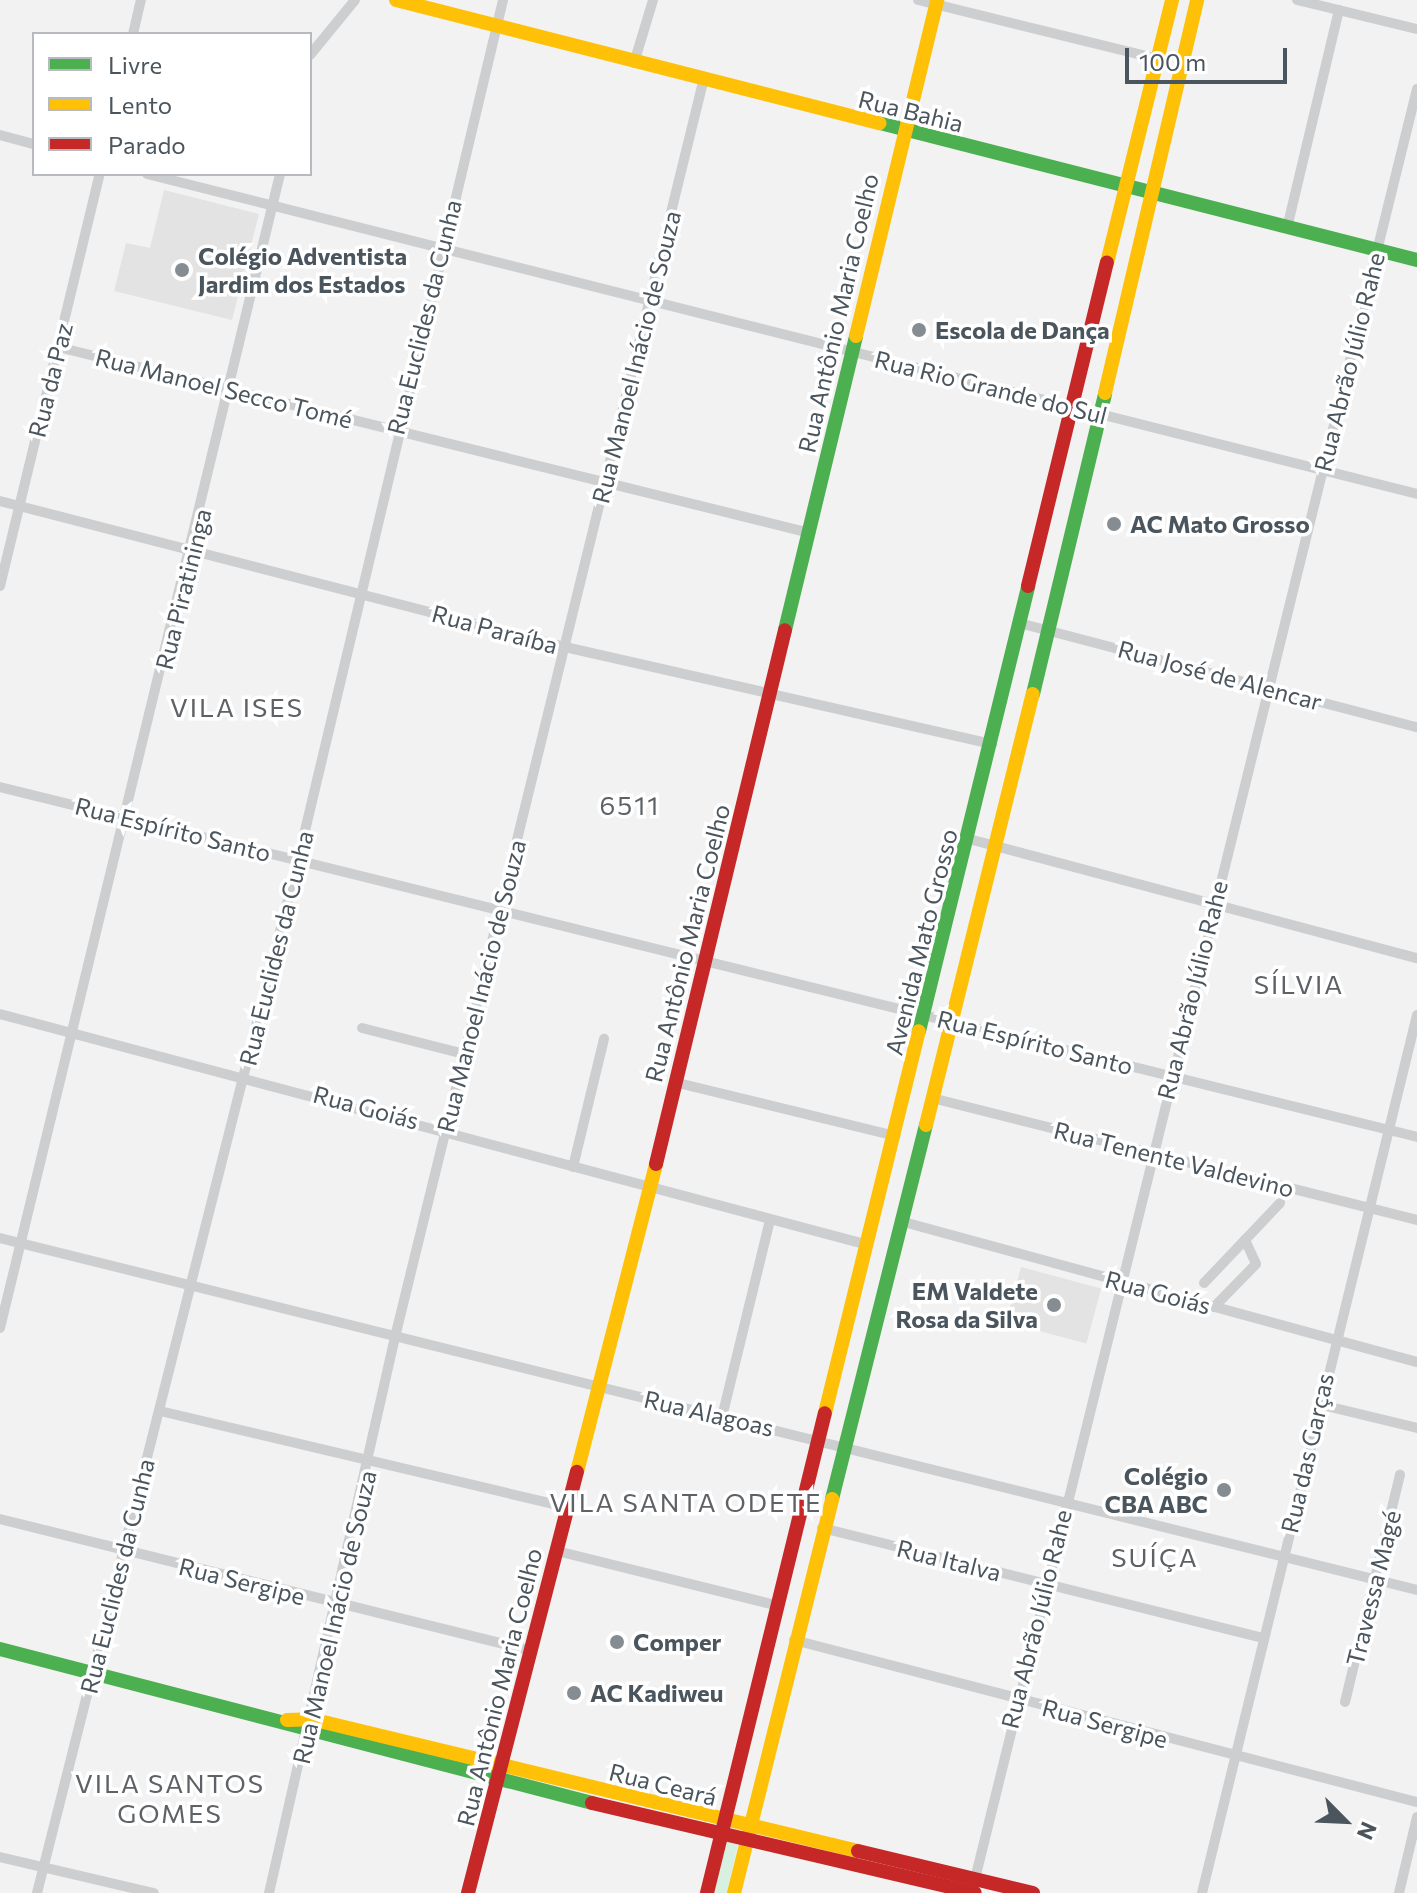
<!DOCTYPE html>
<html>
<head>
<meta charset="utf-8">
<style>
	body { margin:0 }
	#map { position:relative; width:1417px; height:1893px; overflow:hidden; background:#f2f2f2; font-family:Commissioner,sans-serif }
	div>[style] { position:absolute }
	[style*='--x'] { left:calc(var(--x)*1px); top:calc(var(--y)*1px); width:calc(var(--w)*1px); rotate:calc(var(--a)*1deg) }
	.education>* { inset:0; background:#e4e3e4; transform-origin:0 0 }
	.green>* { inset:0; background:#d8f0e0; transform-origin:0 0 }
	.street>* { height:10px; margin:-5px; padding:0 5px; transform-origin:5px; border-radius:5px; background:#ccced0 }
	.fast>* { height:14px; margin:-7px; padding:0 7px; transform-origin:7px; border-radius:7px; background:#4caf50 }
	.slow>* { height:14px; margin:-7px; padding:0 7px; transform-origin:7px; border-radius:7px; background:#ffc107 }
	.jam>* { height:14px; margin:-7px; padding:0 7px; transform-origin:7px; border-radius:7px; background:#c62828 }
	.dots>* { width:22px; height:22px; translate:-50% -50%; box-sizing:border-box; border:4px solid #fff; border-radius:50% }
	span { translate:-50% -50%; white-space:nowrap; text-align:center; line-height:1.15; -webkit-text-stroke:7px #fff; paint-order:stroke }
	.street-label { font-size:24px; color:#4a555e }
	.poi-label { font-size:24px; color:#4a555e; font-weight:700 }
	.left { translate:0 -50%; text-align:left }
	.right { translate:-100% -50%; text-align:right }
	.neighbourhood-label { font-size:26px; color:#5e6266; letter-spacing:2px }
	.legend { position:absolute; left:32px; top:32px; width:280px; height:144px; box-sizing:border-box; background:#fff; border:2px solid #b7bbbf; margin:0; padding:10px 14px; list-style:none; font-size:24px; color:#4a555e }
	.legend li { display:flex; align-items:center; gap:16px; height:40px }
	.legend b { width:40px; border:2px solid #b7bbbf }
	.north { position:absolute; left:1305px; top:1781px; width:80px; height:80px; -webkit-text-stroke:6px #fff; paint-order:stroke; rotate:114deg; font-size:22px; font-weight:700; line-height:32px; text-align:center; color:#4a555e }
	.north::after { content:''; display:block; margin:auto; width:28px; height:36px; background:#4a555e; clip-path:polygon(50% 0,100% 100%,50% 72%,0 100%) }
	.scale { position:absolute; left:1125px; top:48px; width:162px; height:36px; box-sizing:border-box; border:4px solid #4a555e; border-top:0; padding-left:10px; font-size:24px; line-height:28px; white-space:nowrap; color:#4a555e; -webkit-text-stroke:6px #fff; paint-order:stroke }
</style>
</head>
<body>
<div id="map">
	<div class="education">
		<div style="clip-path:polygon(164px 190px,259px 214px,232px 320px,114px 291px,126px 243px,150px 248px)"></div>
		<div style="left:1021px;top:1267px;width:83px;height:57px;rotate:15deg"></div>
	</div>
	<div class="green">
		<div style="left:726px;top:1838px;width:13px;height:57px;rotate:13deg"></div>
	</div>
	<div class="street">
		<div style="--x:918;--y:0;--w:248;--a:13.8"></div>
		<div style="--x:1297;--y:0;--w:123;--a:13.6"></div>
		<div style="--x:133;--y:34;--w:35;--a:-77"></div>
		<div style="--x:310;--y:55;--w:71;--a:-50.7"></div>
		<div style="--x:634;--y:63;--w:66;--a:-73.2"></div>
		<div style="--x:0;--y:135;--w:35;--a:15"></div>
		<div style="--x:147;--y:174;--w:1310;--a:14.14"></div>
		<div style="--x:1287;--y:228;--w:224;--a:-76.6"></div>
		<div style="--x:58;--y:347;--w:775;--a:13.89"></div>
		<div style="--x:0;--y:501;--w:584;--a:14.49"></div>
		<div style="--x:565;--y:647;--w:438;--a:12.8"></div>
		<div style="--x:0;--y:586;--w:424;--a:-76.4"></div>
		<div style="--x:1023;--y:624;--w:407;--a:14.7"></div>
		<div style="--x:0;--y:787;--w:1460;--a:13.87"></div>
		<div style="--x:969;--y:839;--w:464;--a:14.9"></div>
		<div style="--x:0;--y:1014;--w:898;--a:14.9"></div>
		<div style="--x:362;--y:1028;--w:105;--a:14.3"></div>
		<div style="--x:674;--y:1082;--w:228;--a:13.7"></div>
		<div style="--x:932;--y:1098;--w:500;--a:14.12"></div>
		<div style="--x:573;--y:1167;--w:132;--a:-76.4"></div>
		<div style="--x:900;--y:1221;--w:536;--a:15.26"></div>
		<div style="--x:0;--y:1238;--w:1460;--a:13.95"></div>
		<div style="--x:1245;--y:1240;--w:51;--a:-46.6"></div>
		<div style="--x:1204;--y:1283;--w:59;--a:-46.4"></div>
		<div style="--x:1245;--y:1240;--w:26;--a:65"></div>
		<div style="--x:1256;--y:1264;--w:60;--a:134.3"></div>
		<div style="--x:0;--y:1328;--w:1187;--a:-76.36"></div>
		<div style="--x:1318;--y:1404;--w:102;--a:13.6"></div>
		<div style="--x:160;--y:1411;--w:418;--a:13.3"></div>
		<div style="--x:722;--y:1417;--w:203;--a:-76.3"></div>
		<div style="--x:0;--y:1519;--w:548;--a:13.93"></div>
		<div style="--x:822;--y:1528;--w:454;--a:14"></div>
		<div style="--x:557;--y:1551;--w:226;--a:13.9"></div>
		<div style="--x:794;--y:1640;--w:644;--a:14.58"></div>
		<div style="--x:1345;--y:1702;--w:234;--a:-76.4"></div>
		<div style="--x:0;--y:1857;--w:158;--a:13.2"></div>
		<div style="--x:974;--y:1883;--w:1848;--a:-76.13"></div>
		<div style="--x:37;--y:1893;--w:1065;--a:-75.82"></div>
		<div style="--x:298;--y:860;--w:884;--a:-76.59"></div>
		<div style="--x:269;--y:1893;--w:570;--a:-77.23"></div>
		<div style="--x:395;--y:1337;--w:1292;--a:-76.21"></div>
		<div style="--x:1202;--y:1893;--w:904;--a:-76.24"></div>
		<div style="--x:1399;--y:1893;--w:78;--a:-76.7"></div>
	</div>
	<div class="fast">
		<div style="--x:880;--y:123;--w:554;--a:14.31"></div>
		<div style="--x:785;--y:630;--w:302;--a:-76.4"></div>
		<div style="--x:1033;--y:694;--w:309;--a:-76.5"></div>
		<div style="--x:919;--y:1031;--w:458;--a:-76.2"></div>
		<div style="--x:832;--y:1499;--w:386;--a:-75.9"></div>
		<div style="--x:0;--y:1649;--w:612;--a:14.58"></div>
	</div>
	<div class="slow">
		<div style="--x:396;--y:0;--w:499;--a:14.3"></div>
		<div style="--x:1107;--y:263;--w:271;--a:-76.1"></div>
		<div style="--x:856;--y:336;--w:346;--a:-76.4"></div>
		<div style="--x:1105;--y:393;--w:404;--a:-76.8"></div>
		<div style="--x:926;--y:1125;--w:444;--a:-76.1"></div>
		<div style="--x:825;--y:1413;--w:393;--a:-76.2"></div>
		<div style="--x:577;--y:1472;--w:318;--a:-75.6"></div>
		<div style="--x:287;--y:1720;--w:24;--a:-2"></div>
		<div style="--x:311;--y:1719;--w:563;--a:13.57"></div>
		<div style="--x:734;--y:1893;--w:406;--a:-76"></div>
	</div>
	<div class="jam">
		<div style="--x:1028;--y:586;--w:333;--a:-76.3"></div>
		<div style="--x:656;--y:1164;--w:549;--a:-76.42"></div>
		<div style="--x:592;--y:1803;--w:393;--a:13.2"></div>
		<div style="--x:858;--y:1851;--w:180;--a:13.5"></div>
		<div style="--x:468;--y:1893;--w:435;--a:-75.5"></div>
		<div style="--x:707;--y:1893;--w:494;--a:-76.2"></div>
	</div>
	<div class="dots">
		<div style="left:182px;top:270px;background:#858c92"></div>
		<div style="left:919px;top:330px;background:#858c92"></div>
		<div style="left:1114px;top:524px;background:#858c92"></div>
		<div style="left:1054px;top:1305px;background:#858c92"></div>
		<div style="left:1224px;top:1490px;background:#858c92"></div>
		<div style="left:617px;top:1642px;background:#858c92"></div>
		<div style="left:574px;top:1693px;background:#858c92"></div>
	</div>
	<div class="street-label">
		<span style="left:911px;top:111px;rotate:14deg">Rua Bahia</span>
		<span style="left:838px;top:313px;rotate:-77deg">Rua Antônio Maria Coelho</span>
		<span style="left:424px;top:317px;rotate:-76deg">Rua Euclides da Cunha</span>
		<span style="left:636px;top:357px;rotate:-76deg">Rua Manoel Inácio de Souza</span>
		<span style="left:1349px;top:362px;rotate:-76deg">Rua Abrão Júlio Rahe</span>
		<span style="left:50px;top:380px;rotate:-76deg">Rua da Paz</span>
		<span style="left:991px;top:387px;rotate:14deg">Rua Rio Grande do Sul</span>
		<span style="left:224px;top:388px;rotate:14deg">Rua Manoel Secco Tomé</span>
		<span style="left:183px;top:589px;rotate:-76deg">Rua Piratininga</span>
		<span style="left:495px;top:629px;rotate:15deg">Rua Paraíba</span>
		<span style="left:1220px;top:675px;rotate:15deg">Rua José de Alencar</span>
		<span style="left:173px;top:829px;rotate:14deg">Rua Espírito Santo</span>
		<span style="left:921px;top:942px;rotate:-76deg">Avenida Mato Grosso</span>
		<span style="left:687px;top:943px;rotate:-76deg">Rua Antônio Maria Coelho</span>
		<span style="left:276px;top:948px;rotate:-76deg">Rua Euclides da Cunha</span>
		<span style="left:481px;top:986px;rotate:-76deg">Rua Manoel Inácio de Souza</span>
		<span style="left:1192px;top:990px;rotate:-76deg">Rua Abrão Júlio Rahe</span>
		<span style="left:1035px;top:1042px;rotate:14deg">Rua Espírito Santo</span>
		<span style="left:366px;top:1107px;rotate:15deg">Rua Goiás</span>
		<span style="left:1174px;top:1159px;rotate:14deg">Rua Tenente Valdevino</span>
		<span style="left:1158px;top:1292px;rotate:15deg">Rua Goiás</span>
		<span style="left:709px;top:1413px;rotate:13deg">Rua Alagoas</span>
		<span style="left:1307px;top:1453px;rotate:-77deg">Rua das Garças</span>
		<span style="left:949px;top:1560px;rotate:14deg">Rua Italva</span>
		<span style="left:117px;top:1576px;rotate:-76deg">Rua Euclides da Cunha</span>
		<span style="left:242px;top:1581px;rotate:14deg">Rua Sergipe</span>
		<span style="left:1373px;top:1588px;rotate:-76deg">Travessa Magé</span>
		<span style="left:334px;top:1617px;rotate:-77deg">Rua Manoel Inácio de Souza</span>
		<span style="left:1036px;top:1619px;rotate:-76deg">Rua Abrão Júlio Rahe</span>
		<span style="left:499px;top:1687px;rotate:-76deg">Rua Antônio Maria Coelho</span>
		<span style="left:1105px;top:1723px;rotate:15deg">Rua Sergipe</span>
		<span style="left:663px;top:1784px;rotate:14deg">Rua Ceará</span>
	</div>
	<div class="poi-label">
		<span class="left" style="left:198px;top:270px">Colégio Adventista<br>Jardim dos Estados</span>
		<span class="left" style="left:935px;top:330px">Escola de Dança</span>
		<span class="left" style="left:1130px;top:524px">AC Mato Grosso</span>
		<span class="right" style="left:1038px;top:1305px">EM Valdete<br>Rosa da Silva</span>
		<span class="right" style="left:1208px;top:1490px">Colégio<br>CBA ABC</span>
		<span class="left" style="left:633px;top:1642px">Comper</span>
		<span class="left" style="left:590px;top:1693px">AC Kadiweu</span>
	</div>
	<div class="neighbourhood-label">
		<span style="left:237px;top:707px">VILA ISES</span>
		<span style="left:630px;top:805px">6511</span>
		<span style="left:1299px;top:984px">SÍLVIA</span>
		<span style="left:686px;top:1502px">VILA SANTA ODETE</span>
		<span style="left:1155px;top:1557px">SUÍÇA</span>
		<span style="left:170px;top:1798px">VILA SANTOS<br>GOMES</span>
	</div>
	<ul class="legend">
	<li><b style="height:10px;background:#4caf50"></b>Livre</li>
	<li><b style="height:10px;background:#ffc107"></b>Lento</li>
	<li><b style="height:10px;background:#c62828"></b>Parado</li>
	</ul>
	<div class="north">N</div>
	<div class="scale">100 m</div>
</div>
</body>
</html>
